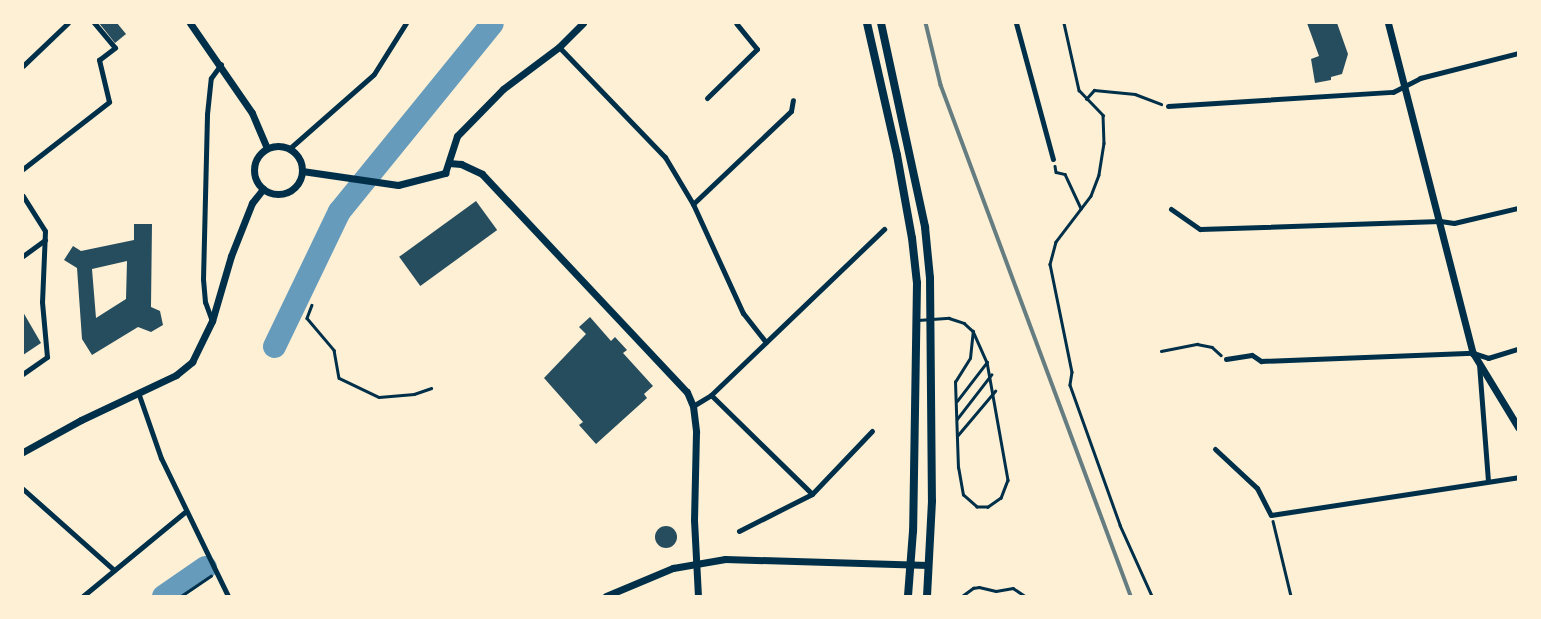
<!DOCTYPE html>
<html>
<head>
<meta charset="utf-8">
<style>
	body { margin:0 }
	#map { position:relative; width:1541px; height:619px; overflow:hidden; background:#fdf0d5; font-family:Mulish,sans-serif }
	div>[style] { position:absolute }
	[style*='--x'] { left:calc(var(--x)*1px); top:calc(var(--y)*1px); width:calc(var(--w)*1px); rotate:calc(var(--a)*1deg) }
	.river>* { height:23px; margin:-11.5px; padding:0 11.5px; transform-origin:11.5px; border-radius:11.5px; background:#669bbc }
	.building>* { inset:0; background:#264d5e; transform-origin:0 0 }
	.round { border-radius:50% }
	.path>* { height:2.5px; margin:-1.25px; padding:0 1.25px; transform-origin:1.25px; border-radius:1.25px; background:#003049 }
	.service>* { height:2.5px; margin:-1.25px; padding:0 1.25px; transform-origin:1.25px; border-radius:1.25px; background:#003049 }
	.pedestrian>* { height:4.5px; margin:-2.25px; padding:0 2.25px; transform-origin:2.25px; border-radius:2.25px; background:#003049 }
	.minor>* { height:5px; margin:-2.5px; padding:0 2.5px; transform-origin:2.5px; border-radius:2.5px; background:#003049 }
	.tertiary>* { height:7px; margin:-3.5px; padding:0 3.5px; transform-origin:3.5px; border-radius:3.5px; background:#003049 }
	.tertiary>.ring { margin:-3.5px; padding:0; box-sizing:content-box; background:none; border:7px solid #003049; border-radius:50% }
	.secondary>* { height:8px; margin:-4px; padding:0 4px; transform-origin:4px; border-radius:4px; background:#003049 }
	.rail>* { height:3.5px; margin:-1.75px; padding:0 1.75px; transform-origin:1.75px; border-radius:1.75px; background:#657d81 }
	span { translate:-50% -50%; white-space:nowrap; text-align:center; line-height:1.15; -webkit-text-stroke:7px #fdf0d5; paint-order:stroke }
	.frame { position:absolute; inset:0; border:24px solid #fdf0d5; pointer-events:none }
</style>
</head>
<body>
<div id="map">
	<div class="river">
		<div style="--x:274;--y:346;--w:150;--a:-64.3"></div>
		<div style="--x:339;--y:211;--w:242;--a:-50.9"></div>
		<div style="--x:163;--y:596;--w:51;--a:-34.6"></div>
	</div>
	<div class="building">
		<div style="clip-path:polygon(99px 23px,117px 23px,126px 34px,115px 43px)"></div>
		<div style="clip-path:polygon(1307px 23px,1337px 23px,1348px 54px,1342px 74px,1331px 77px,1331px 80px,1315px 83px,1311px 59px,1319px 56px)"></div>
		<div style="left:476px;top:201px;width:36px;height:95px;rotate:54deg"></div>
		<div style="clip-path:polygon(evenodd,134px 224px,152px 224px,151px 307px,160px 311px,163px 325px,151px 332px,138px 327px,92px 355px,82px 339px,77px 268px,64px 260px,73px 246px,81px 251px,134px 240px,134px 224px,127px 261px,126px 299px,96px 318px,92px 269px,127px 261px)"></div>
		<div style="clip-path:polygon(23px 312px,41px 343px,23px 355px)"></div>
		<div style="clip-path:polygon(590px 317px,611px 341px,615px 337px,627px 350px,623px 353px,653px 386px,644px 394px,647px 398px,596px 444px,579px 425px,583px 422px,544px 378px,586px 334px,579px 327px)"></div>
		<div class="round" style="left:655px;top:526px;width:22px;height:22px"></div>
	</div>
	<div class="path">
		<div style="--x:1064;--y:23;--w:69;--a:77.4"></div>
		<div style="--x:1079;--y:90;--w:35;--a:46"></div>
		<div style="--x:1103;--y:115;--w:28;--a:88"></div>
		<div style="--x:1104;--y:143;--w:32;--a:99"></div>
		<div style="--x:1099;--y:175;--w:22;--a:111"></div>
		<div style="--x:1091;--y:196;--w:58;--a:127.3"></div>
		<div style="--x:1056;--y:242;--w:23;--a:105"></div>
		<div style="--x:1050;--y:264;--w:110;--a:78.5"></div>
		<div style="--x:1072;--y:372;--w:13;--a:99"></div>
		<div style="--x:1070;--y:385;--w:149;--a:70.3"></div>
		<div style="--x:1120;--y:525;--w:78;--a:65.7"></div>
		<div style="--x:1086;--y:99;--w:12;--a:-48"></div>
		<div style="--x:1094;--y:90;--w:41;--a:5.6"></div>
		<div style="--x:1135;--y:94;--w:28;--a:21"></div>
		<div style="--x:1055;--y:166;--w:6;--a:81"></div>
		<div style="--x:1056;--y:172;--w:9;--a:13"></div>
		<div style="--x:1065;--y:174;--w:38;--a:65"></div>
		<div style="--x:312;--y:305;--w:14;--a:111"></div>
		<div style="--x:307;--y:318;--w:42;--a:49.8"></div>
		<div style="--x:334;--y:350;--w:28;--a:80"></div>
		<div style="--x:339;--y:378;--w:44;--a:25.4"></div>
		<div style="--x:379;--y:397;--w:35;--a:-5"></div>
		<div style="--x:414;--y:394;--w:18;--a:-19"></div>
		<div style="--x:1161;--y:351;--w:37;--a:-11"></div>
		<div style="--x:1197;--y:344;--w:15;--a:11"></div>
		<div style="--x:1212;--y:347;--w:12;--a:42"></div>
		<div style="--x:1273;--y:521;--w:77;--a:76.5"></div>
		<div style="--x:181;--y:596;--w:36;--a:-34"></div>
	</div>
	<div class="service">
		<div style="--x:918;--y:320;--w:31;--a:-4"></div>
		<div style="--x:949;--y:318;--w:16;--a:18"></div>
		<div style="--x:964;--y:323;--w:12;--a:42"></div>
		<div style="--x:973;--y:331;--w:34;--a:66"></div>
		<div style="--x:987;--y:362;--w:120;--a:79.9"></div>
		<div style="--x:1008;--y:480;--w:19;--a:111"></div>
		<div style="--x:1001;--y:498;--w:16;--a:145"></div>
		<div style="--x:988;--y:507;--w:11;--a:180"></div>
		<div style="--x:977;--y:507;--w:18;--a:-139"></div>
		<div style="--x:963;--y:495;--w:27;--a:-100"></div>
		<div style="--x:958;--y:468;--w:86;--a:-92"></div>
		<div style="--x:955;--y:382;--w:28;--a:-58"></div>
		<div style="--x:970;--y:358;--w:27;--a:-84"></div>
		<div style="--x:957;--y:401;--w:49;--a:-52.4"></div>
		<div style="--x:957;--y:419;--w:56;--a:-52.3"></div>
		<div style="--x:957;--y:436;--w:59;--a:-49.8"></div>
		<div style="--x:962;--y:596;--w:14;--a:-36"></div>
		<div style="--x:973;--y:588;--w:6;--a:-9"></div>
		<div style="--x:979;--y:587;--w:17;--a:13"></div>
		<div style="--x:996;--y:591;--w:17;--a:-10"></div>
		<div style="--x:1013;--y:588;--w:14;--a:34"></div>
	</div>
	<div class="pedestrian">
		<div style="--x:23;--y:66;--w:62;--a:-43.7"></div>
		<div style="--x:23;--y:169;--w:109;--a:-37.9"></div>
		<div style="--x:109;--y:102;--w:43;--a:-103.4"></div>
		<div style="--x:99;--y:60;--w:20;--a:-37"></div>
		<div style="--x:115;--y:48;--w:33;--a:-130"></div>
		<div style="--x:23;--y:256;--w:27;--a:-36"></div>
	</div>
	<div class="minor">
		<div style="--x:1016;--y:23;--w:141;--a:74.8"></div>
		<div style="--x:559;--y:47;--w:153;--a:46.1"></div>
		<div style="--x:665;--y:157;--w:55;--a:59.2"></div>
		<div style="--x:693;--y:204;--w:120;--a:65.4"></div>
		<div style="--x:743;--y:313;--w:37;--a:52"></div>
		<div style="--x:707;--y:98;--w:70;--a:-44.4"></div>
		<div style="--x:757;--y:49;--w:33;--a:-129"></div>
		<div style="--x:1168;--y:106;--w:225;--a:-3.6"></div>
		<div style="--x:1393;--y:92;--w:30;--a:-27"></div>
		<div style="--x:1420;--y:78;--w:101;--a:-14.3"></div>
		<div style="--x:289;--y:149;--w:113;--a:-41.4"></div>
		<div style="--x:374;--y:74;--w:60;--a:-57.9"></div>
		<div style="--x:23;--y:196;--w:41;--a:57.8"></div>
		<div style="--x:45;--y:231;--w:71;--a:92.4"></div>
		<div style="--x:42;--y:302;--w:55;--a:84.8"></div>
		<div style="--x:47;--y:357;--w:29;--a:145"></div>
		<div style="--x:693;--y:204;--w:135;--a:-43.5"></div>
		<div style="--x:791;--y:111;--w:11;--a:-80"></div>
		<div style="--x:1171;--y:209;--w:35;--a:35"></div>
		<div style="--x:1200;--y:229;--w:240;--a:-1.9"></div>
		<div style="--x:1440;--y:221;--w:14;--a:8"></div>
		<div style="--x:1454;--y:223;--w:66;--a:-13.2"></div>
		<div style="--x:212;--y:321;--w:20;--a:-110"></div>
		<div style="--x:205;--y:302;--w:23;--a:-95"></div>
		<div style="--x:203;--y:279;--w:165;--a:-88.6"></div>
		<div style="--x:207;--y:114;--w:36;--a:-84"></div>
		<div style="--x:211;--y:78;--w:17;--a:-54"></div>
		<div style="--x:1226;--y:359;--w:26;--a:-9"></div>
		<div style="--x:1252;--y:355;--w:11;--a:34"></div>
		<div style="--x:1261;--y:361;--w:212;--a:-2.2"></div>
		<div style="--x:1473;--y:353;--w:16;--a:18"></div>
		<div style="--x:1488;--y:358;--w:31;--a:-17"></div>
		<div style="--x:1479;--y:364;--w:116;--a:85.6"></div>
		<div style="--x:139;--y:395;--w:67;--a:70.8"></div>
		<div style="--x:161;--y:458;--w:153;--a:64.1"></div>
		<div style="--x:711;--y:395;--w:141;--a:44.4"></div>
		<div style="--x:693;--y:406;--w:21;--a:-31"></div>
		<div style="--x:711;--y:395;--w:240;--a:-43.8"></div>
		<div style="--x:1215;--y:449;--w:57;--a:42.9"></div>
		<div style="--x:1257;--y:488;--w:30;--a:63"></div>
		<div style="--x:1271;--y:515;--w:250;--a:-8.7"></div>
		<div style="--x:23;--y:489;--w:122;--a:41.7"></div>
		<div style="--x:739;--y:531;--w:82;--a:-26.9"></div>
		<div style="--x:812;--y:494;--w:87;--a:-46.4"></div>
		<div style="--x:83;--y:596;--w:132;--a:-39.5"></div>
	</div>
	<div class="tertiary">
		<div style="--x:190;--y:23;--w:109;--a:55.4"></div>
		<div style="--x:252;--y:113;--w:38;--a:67"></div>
		<div style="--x:1388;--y:23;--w:341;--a:75.6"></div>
		<div style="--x:1473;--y:353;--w:87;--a:58.7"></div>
		<div class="ring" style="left:254px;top:146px;width:41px;height:41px"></div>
		<div style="--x:449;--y:163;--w:12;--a:5"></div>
		<div style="--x:461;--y:164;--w:23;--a:25"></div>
		<div style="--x:482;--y:174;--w:299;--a:46.8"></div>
		<div style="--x:687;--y:392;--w:15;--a:67"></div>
		<div style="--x:693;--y:406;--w:26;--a:83"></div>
		<div style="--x:696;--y:432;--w:88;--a:91.3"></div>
		<div style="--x:694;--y:520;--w:76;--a:87"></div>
		<div style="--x:302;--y:171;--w:97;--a:8.3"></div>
		<div style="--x:398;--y:185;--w:49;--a:-14.3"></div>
		<div style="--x:445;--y:173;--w:39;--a:-72"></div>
		<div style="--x:457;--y:136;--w:66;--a:-45.6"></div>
		<div style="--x:503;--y:89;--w:70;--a:-36.9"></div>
		<div style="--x:559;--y:47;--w:34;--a:-45"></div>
		<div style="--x:23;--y:452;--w:66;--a:-28.9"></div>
		<div style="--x:81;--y:420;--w:105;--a:-25.3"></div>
		<div style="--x:176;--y:375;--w:21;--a:-39"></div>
		<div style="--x:192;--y:362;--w:46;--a:-64"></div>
		<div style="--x:212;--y:321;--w:68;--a:-73.7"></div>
		<div style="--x:231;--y:256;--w:57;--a:-68.4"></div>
		<div style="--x:252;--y:203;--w:18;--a:-52"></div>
		<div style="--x:606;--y:596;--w:73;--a:-22.7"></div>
		<div style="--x:673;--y:568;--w:53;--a:-9.8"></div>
		<div style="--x:725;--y:559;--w:203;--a:1.7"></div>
	</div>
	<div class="secondary">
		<div style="--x:867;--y:23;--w:135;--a:77.2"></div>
		<div style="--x:897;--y:155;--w:84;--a:79.8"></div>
		<div style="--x:912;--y:238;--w:45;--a:83.7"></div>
		<div style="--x:917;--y:283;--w:248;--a:90.9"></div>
		<div style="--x:913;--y:531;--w:65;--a:94.4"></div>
		<div style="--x:881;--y:23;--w:209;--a:77.8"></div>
		<div style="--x:925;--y:227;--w:51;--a:84.4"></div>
		<div style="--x:930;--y:278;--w:223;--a:89.5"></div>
		<div style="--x:932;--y:501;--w:95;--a:93"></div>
	</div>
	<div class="rail">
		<div style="--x:926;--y:23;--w:64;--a:76.4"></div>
		<div style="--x:941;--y:85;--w:545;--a:69.6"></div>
	</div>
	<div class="frame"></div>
</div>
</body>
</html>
